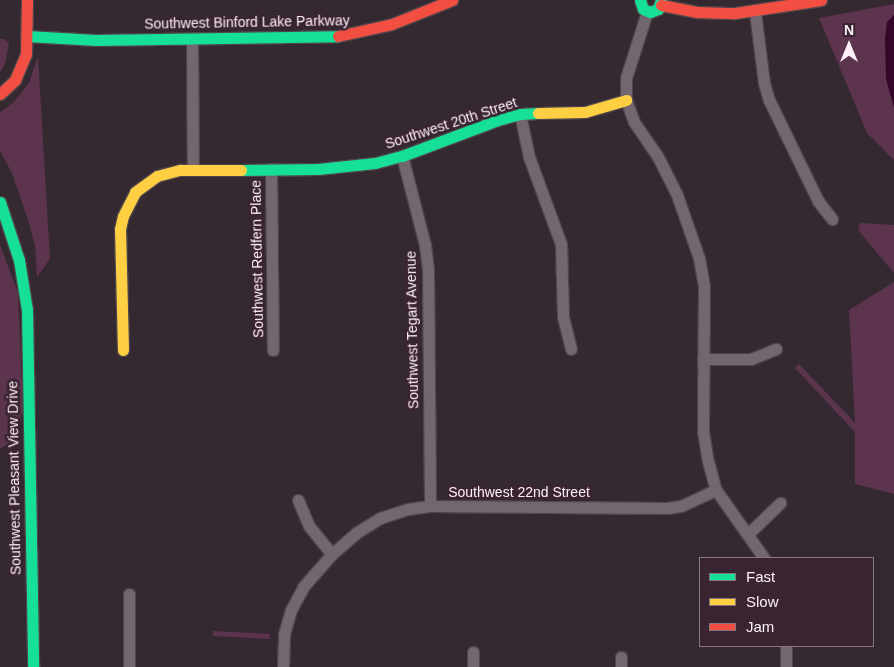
<!DOCTYPE html>
<html>
<head>
<meta charset="utf-8">
<style>
	body { margin:0 }
	#map { position:relative; width:894px; height:667px; overflow:hidden; background:#342930; font-family:Arial,sans-serif }
	div>[style] { position:absolute }
	[style*='--x'] { left:calc(var(--x)*1px); top:calc(var(--y)*1px); width:calc(var(--w)*1px); rotate:calc(var(--a)*1deg) }
	.green>* { inset:0; background:#5d344e; transform-origin:0 0 }
	.water>* { inset:0; background:#350628 }
	.roads { filter:drop-shadow(1px 0 #4f464b) drop-shadow(-1px 0 #4f464b) drop-shadow(0 1px #4f464b) drop-shadow(0 -1px #4f464b) }
	.street>* { height:11px; margin:-5.5px; padding:0 5.5px; transform-origin:5.5px; border-radius:5.5px; background:#72676e }
	.fast>* { height:11px; margin:-5.5px; padding:0 5.5px; transform-origin:5.5px; border-radius:5.5px; background:#16e098 }
	.slow>* { height:11px; margin:-5.5px; padding:0 5.5px; transform-origin:5.5px; border-radius:5.5px; background:#ffcf43 }
	.jam>* { height:11px; margin:-5.5px; padding:0 5.5px; transform-origin:5.5px; border-radius:5.5px; background:#f24e42 }
	span { translate:-50% -50%; white-space:nowrap; text-align:center; line-height:1.15; -webkit-text-stroke:5px #392431; paint-order:stroke }
	.street-label { font-size:14px; color:#fef0f8 }
	.legend { position:absolute; left:699px; top:557px; width:175px; height:90px; box-sizing:border-box; background:#392431; border:1px solid #887681; margin:0; padding:6px 9px; list-style:none; font-size:15px; color:#fef0f8 }
	.legend li { display:flex; align-items:center; gap:10px; height:25px }
	.legend b { width:25px; border:1px solid #887681 }
	.north { position:absolute; left:824px; top:20px; width:50px; height:50px; -webkit-text-stroke:4px #392431; paint-order:stroke; rotate:0deg; font-size:14px; font-weight:700; line-height:20px; text-align:center; color:#fef0f8 }
	.north::after { content:''; display:block; margin:auto; width:18px; height:22px; background:#fef0f8; clip-path:polygon(50% 0,100% 100%,50% 72%,0 100%) }
</style>
</head>
<body>
<div id="map">
	<div class="green">
		<div style="clip-path:polygon(894px 4px,894px 160px,867px 133px,819px 18px)"></div>
		<div style="clip-path:polygon(0 39px,4px 39px,9px 44px,5px 64px,0 72px)"></div>
		<div style="clip-path:polygon(38px 56px,50px 259px,37px 277px,35px 245px,28px 220px,12px 173px,0 151px,0 112px,13px 103px,29px 83px)"></div>
		<div style="clip-path:polygon(860px 223px,894px 225px,894px 273px,858px 230px)"></div>
		<div style="clip-path:polygon(0 245px,18px 293px,23px 408px,12px 441px,0 449px)"></div>
		<div style="clip-path:polygon(894px 282px,894px 494px,855px 484px,855px 432px,795px 368px,799px 364px,855px 423px,849px 310px)"></div>
		<div style="left:213px;top:631px;width:57px;height:5px;rotate:3deg"></div>
	</div>
	<div class="water">
		<div style="clip-path:polygon(894px 15px,894px 108px,886px 79px,885px 38px,887px 22px)"></div>
	</div>
	<div class="roads">
		<div class="street">
			<div style="--x:647;--y:12;--w:69;--a:107.7"></div>
			<div style="--x:626;--y:78;--w:22;--a:90"></div>
			<div style="--x:626;--y:100;--w:23;--a:70"></div>
			<div style="--x:634;--y:122;--w:42;--a:55.6"></div>
			<div style="--x:658;--y:157;--w:42;--a:63.4"></div>
			<div style="--x:677;--y:195;--w:67;--a:70.8"></div>
			<div style="--x:699;--y:258;--w:28;--a:80"></div>
			<div style="--x:704;--y:286;--w:145;--a:90.4"></div>
			<div style="--x:703;--y:431;--w:30;--a:81"></div>
			<div style="--x:708;--y:461;--w:30;--a:75"></div>
			<div style="--x:716;--y:490;--w:83;--a:54.8"></div>
			<div style="--x:755;--y:12;--w:72;--a:82.8"></div>
			<div style="--x:764;--y:83;--w:18;--a:74"></div>
			<div style="--x:769;--y:100;--w:112;--a:64.1"></div>
			<div style="--x:818;--y:201;--w:23;--a:52"></div>
			<div style="--x:192;--y:40;--w:129;--a:89.6"></div>
			<div style="--x:520;--y:114;--w:44;--a:78.2"></div>
			<div style="--x:529;--y:157;--w:93;--a:69.8"></div>
			<div style="--x:561;--y:244;--w:73;--a:88.4"></div>
			<div style="--x:563;--y:317;--w:33;--a:76"></div>
			<div style="--x:402;--y:156;--w:92;--a:75.5"></div>
			<div style="--x:425;--y:245;--w:25;--a:83"></div>
			<div style="--x:428;--y:270;--w:236;--a:89.5"></div>
			<div style="--x:271;--y:169;--w:181;--a:89.4"></div>
			<div style="--x:703;--y:359;--w:48;--a:0"></div>
			<div style="--x:751;--y:359;--w:27;--a:-22"></div>
			<div style="--x:298;--y:500;--w:28;--a:67"></div>
			<div style="--x:309;--y:526;--w:36;--a:51"></div>
			<div style="--x:748;--y:534;--w:45;--a:-44.1"></div>
			<div style="--x:129;--y:594;--w:73;--a:90"></div>
			<div style="--x:786;--y:646;--w:21;--a:90"></div>
			<div style="--x:283;--y:667;--w:33;--a:-88"></div>
			<div style="--x:284;--y:634;--w:25;--a:-74"></div>
			<div style="--x:291;--y:610;--w:26;--a:-62"></div>
			<div style="--x:303;--y:587;--w:44;--a:-48.7"></div>
			<div style="--x:332;--y:554;--w:32;--a:-41"></div>
			<div style="--x:356;--y:533;--w:28;--a:-32"></div>
			<div style="--x:380;--y:518;--w:29;--a:-18"></div>
			<div style="--x:408;--y:509;--w:22;--a:-8"></div>
			<div style="--x:430;--y:506;--w:237;--a:0.5"></div>
			<div style="--x:667;--y:508;--w:14;--a:-8"></div>
			<div style="--x:681;--y:506;--w:38;--a:-25"></div>
			<div style="--x:473;--y:667;--w:15;--a:-90"></div>
			<div style="--x:621;--y:667;--w:10;--a:-90"></div>
		</div>
		<div class="fast">
			<div style="--x:640;--y:0;--w:9;--a:72"></div>
			<div style="--x:643;--y:9;--w:8;--a:23"></div>
			<div style="--x:650;--y:12;--w:9;--a:-21"></div>
			<div style="--x:658;--y:9;--w:9;--a:-72"></div>
			<div style="--x:27;--y:36;--w:69;--a:3.3"></div>
			<div style="--x:96;--y:40;--w:242;--a:-0.9"></div>
			<div style="--x:241;--y:170;--w:77;--a:-0.7"></div>
			<div style="--x:318;--y:169;--w:57;--a:-6"></div>
			<div style="--x:375;--y:163;--w:28;--a:-15"></div>
			<div style="--x:402;--y:156;--w:103;--a:-20.6"></div>
			<div style="--x:498;--y:120;--w:23;--a:-15"></div>
			<div style="--x:520;--y:114;--w:18;--a:-3"></div>
			<div style="--x:0;--y:202;--w:61;--a:71.9"></div>
			<div style="--x:19;--y:260;--w:51;--a:80.9"></div>
			<div style="--x:27;--y:310;--w:357;--a:89"></div>
		</div>
		<div class="slow">
			<div style="--x:538;--y:113;--w:47;--a:-1.2"></div>
			<div style="--x:585;--y:112;--w:43;--a:-16.3"></div>
			<div style="--x:123;--y:350;--w:121;--a:-91.4"></div>
			<div style="--x:120;--y:229;--w:13;--a:-77"></div>
			<div style="--x:123;--y:216;--w:27;--a:-63"></div>
			<div style="--x:135;--y:192;--w:27;--a:-36"></div>
			<div style="--x:157;--y:176;--w:24;--a:-15"></div>
			<div style="--x:180;--y:170;--w:61;--a:0"></div>
		</div>
		<div class="jam">
			<div style="--x:661;--y:5;--w:38;--a:11"></div>
			<div style="--x:698;--y:12;--w:37;--a:2"></div>
			<div style="--x:735;--y:13;--w:87;--a:-8.6"></div>
			<div style="--x:338;--y:36;--w:55;--a:-12.5"></div>
			<div style="--x:392;--y:24;--w:65;--a:-21.8"></div>
			<div style="--x:0;--y:94;--w:21;--a:-43"></div>
			<div style="--x:15;--y:80;--w:28;--a:-67"></div>
			<div style="--x:26;--y:54;--w:54;--a:-88.9"></div>
		</div>
	</div>
	<div class="street-label">
		<span style="left:247px;top:22px;rotate:-1deg">Southwest Binford Lake Parkway</span>
		<span style="left:451px;top:123px;rotate:-18deg">Southwest 20th Street</span>
		<span style="left:257px;top:259px;rotate:-91deg">Southwest Redfern Place</span>
		<span style="left:412px;top:330px;rotate:-91deg">Southwest Tegart Avenue</span>
		<span style="left:14px;top:478px;rotate:-91deg">Southwest Pleasant View Drive</span>
		<span style="left:519px;top:492px">Southwest 22nd Street</span>
	</div>
	<ul class="legend">
	<li><b style="height:6px;background:#16e098"></b>Fast</li>
	<li><b style="height:6px;background:#ffcf43"></b>Slow</li>
	<li><b style="height:6px;background:#f24e42"></b>Jam</li>
	</ul>
	<div class="north">N</div>
</div>
</body>
</html>
